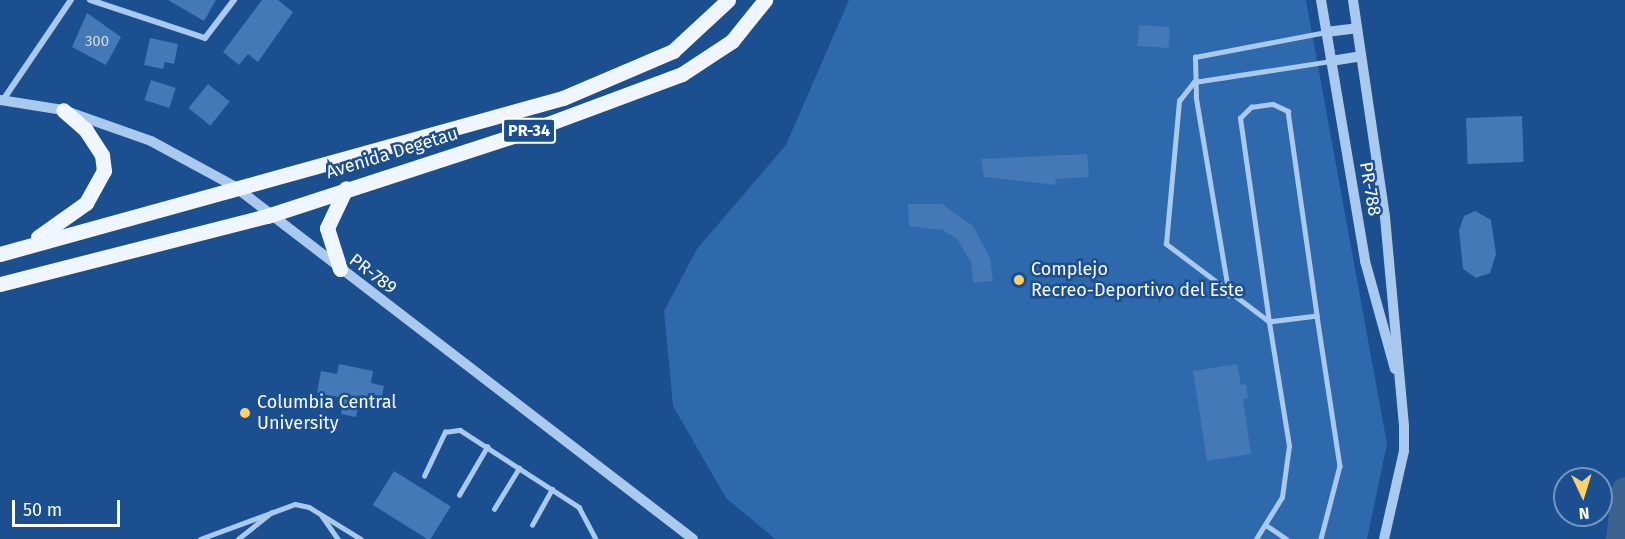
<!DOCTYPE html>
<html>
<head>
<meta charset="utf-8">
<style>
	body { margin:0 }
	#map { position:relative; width:1625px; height:539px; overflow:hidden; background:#1b4f8f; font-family:"Fira Sans",sans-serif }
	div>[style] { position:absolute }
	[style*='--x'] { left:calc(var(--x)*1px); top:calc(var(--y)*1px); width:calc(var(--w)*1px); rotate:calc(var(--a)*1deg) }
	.green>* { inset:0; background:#2e69ad }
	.river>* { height:26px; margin:-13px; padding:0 13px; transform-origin:13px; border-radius:13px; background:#3c6290 }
	.building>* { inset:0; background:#4478b7; transform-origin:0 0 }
	.service>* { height:4.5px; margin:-2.25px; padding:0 2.25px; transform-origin:2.25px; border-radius:2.25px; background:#a9c9ee }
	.minor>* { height:6px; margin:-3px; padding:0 3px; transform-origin:3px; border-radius:3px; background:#a9c9ee }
	.tertiary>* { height:10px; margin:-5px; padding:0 5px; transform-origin:5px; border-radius:5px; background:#a9c9ee }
	.primary>* { height:15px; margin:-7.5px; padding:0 7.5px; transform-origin:7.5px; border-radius:7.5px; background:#f0f6ff }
	.dots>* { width:16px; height:16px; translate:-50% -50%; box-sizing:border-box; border:3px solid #1b4f8f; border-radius:50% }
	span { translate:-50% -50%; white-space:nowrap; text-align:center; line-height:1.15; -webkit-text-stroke:5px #1b4f8f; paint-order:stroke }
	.number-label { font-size:15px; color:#d0dded }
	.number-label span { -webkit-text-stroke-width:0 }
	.shield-label span { padding:2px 4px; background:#1b4f8f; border:2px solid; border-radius:4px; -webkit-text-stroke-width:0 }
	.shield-label { font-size:16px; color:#fff; font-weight:700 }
	.street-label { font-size:18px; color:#fff }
	.poi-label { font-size:18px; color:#fff }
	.left { translate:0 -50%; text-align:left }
	.north { position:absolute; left:1553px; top:467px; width:60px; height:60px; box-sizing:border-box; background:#1b4f8f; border:2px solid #7695bc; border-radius:50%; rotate:176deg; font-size:16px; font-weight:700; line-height:24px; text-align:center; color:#fff }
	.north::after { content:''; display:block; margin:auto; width:21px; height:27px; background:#ffd166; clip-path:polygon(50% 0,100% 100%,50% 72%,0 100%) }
	.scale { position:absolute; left:12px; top:500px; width:108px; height:27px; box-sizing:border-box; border:3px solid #fff; border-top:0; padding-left:8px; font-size:18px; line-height:21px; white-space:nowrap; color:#fff; -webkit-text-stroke:4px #1b4f8f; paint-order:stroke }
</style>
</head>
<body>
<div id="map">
	<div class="green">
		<div style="clip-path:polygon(849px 0,1306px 0,1387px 444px,1367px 539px,775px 539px,726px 498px,673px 406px,664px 311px,697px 249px,786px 145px)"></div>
	</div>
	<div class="river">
		<div style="--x:1619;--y:539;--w:49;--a:-83"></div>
	</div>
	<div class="building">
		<div style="clip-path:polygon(168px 0,216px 0,204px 21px)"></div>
		<div style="clip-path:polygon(262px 0,278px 0,293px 12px,258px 62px,248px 54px,239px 65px,223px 52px)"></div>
		<div style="clip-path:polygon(87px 13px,121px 37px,106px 65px,72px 47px)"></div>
		<div style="left:1139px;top:25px;width:31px;height:21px;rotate:4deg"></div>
		<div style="clip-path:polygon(150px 38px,178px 44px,174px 64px,165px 62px,163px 69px,144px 65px)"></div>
		<div style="left:151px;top:80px;width:26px;height:21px;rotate:18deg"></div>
		<div style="left:208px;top:84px;width:28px;height:31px;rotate:39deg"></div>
		<div style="left:1522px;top:116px;width:46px;height:56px;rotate:88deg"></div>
		<div style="clip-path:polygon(1087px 154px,1089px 177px,1055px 179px,1056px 185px,984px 177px,981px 159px)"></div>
		<div style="clip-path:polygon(908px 204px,942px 204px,973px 226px,990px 258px,993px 281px,973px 283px,971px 262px,957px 239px,943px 230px,909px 226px)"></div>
		<div style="clip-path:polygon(1475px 211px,1491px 220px,1496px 254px,1490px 273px,1476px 278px,1463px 269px,1459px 230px,1464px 216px)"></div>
		<div style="clip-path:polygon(339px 364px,373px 371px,371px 383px,384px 386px,380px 405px,359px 401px,356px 417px,341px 414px,344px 398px,317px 393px,321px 371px,337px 374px)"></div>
		<div style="clip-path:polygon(1237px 364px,1241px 385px,1246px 384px,1248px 398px,1243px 399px,1251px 454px,1207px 461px,1193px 371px)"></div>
		<div style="left:394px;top:471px;width:67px;height:40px;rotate:32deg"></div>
	</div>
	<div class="service">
		<div style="--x:1229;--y:296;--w:201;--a:-99.5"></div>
		<div style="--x:1196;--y:98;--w:41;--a:-91.4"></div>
		<div style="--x:1195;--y:57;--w:133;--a:-10.8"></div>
		<div style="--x:1317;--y:316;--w:152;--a:81.3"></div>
		<div style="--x:1340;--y:466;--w:75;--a:104.6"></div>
		<div style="--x:424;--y:476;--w:49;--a:-64.5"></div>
		<div style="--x:445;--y:432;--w:15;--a:-8"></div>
		<div style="--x:460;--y:430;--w:142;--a:32.9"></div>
		<div style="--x:579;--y:507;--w:36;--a:62"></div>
		<div style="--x:459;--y:495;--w:56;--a:-59.7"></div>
		<div style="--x:494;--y:509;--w:48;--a:-58.6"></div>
		<div style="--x:322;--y:516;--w:28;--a:55"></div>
		<div style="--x:532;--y:525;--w:41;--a:-60.9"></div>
		<div style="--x:1266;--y:525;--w:25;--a:34"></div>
		<div style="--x:200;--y:539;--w:101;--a:-20.2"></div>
		<div style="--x:295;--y:504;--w:14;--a:12"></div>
		<div style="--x:309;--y:507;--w:61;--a:31.6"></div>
		<div style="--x:238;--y:539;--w:43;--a:-38.5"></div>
		<div style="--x:1256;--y:539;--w:49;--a:-58.2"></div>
		<div style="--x:1282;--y:497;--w:51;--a:-82.2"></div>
		<div style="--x:1289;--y:446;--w:126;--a:-99.2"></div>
		<div style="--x:1269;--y:322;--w:206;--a:-98.1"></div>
		<div style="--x:1240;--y:118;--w:16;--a:-45"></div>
		<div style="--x:1251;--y:107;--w:22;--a:-8"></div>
		<div style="--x:1273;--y:104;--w:17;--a:25"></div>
		<div style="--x:1288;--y:111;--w:207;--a:81.9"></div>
		<div style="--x:1317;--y:316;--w:48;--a:172.9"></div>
		<div style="--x:1269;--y:322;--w:129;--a:-142.9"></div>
		<div style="--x:1166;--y:244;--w:144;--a:-84.8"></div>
		<div style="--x:1179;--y:101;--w:24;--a:-52"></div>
		<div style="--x:1194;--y:82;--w:139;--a:-8.7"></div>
	</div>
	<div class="minor">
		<div style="--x:90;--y:0;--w:121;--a:18.3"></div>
		<div style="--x:205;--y:38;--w:48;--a:-52.7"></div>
		<div style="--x:3;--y:100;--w:121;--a:-55.8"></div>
	</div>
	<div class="tertiary">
		<div style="--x:1321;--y:0;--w:265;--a:80.4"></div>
		<div style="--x:1365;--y:261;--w:112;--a:74.5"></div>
		<div style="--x:1353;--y:0;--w:219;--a:81.6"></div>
		<div style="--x:1385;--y:217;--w:210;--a:84.8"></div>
		<div style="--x:1404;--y:426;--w:25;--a:90"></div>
		<div style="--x:1404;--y:451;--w:90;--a:102.8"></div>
		<div style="--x:1326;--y:32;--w:31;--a:-7"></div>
		<div style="--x:1331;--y:61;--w:30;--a:-9"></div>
		<div style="--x:0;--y:100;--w:64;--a:9"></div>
		<div style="--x:63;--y:110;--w:93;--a:19.4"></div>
		<div style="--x:151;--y:141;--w:94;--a:28.5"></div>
		<div style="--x:234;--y:186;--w:579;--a:37.56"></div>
	</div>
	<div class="primary">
		<div style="--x:38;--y:237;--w:59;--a:-35.3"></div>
		<div style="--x:86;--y:203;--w:37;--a:-61"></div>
		<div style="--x:104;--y:171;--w:16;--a:-97"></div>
		<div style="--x:102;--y:155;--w:30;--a:-123"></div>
		<div style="--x:86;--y:130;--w:30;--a:-139"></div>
		<div style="--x:0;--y:254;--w:584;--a:-15.49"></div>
		<div style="--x:563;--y:98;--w:120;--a:-23.1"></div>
		<div style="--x:673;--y:51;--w:75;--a:-42.8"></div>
		<div style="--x:340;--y:269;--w:43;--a:-107.6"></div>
		<div style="--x:327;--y:228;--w:44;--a:-64.6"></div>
		<div style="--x:0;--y:284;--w:276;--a:-14.3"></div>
		<div style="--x:267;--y:216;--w:281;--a:-18"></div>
		<div style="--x:534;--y:129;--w:158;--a:-20.4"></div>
		<div style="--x:682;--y:74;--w:60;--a:-33.4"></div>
		<div style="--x:732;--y:41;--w:53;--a:-51.2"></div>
	</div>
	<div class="dots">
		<div style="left:1019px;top:280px;background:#ffd166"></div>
		<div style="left:245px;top:413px;background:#ffd166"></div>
	</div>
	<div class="number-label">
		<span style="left:97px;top:42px">300</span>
	</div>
	<div class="shield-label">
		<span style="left:529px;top:131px">PR-34</span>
	</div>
	<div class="street-label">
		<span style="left:392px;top:153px;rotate:-17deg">Avenida Degetau</span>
		<span style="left:1370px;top:189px;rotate:80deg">PR-788</span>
		<span style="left:373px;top:274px;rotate:37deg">PR-789</span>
	</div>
	<div class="poi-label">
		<span class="left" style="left:1031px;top:280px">Complejo<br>Recreo-Deportivo del Este</span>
		<span class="left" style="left:257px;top:413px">Columbia Central<br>University</span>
	</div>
	<div class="north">N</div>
	<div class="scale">50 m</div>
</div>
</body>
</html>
